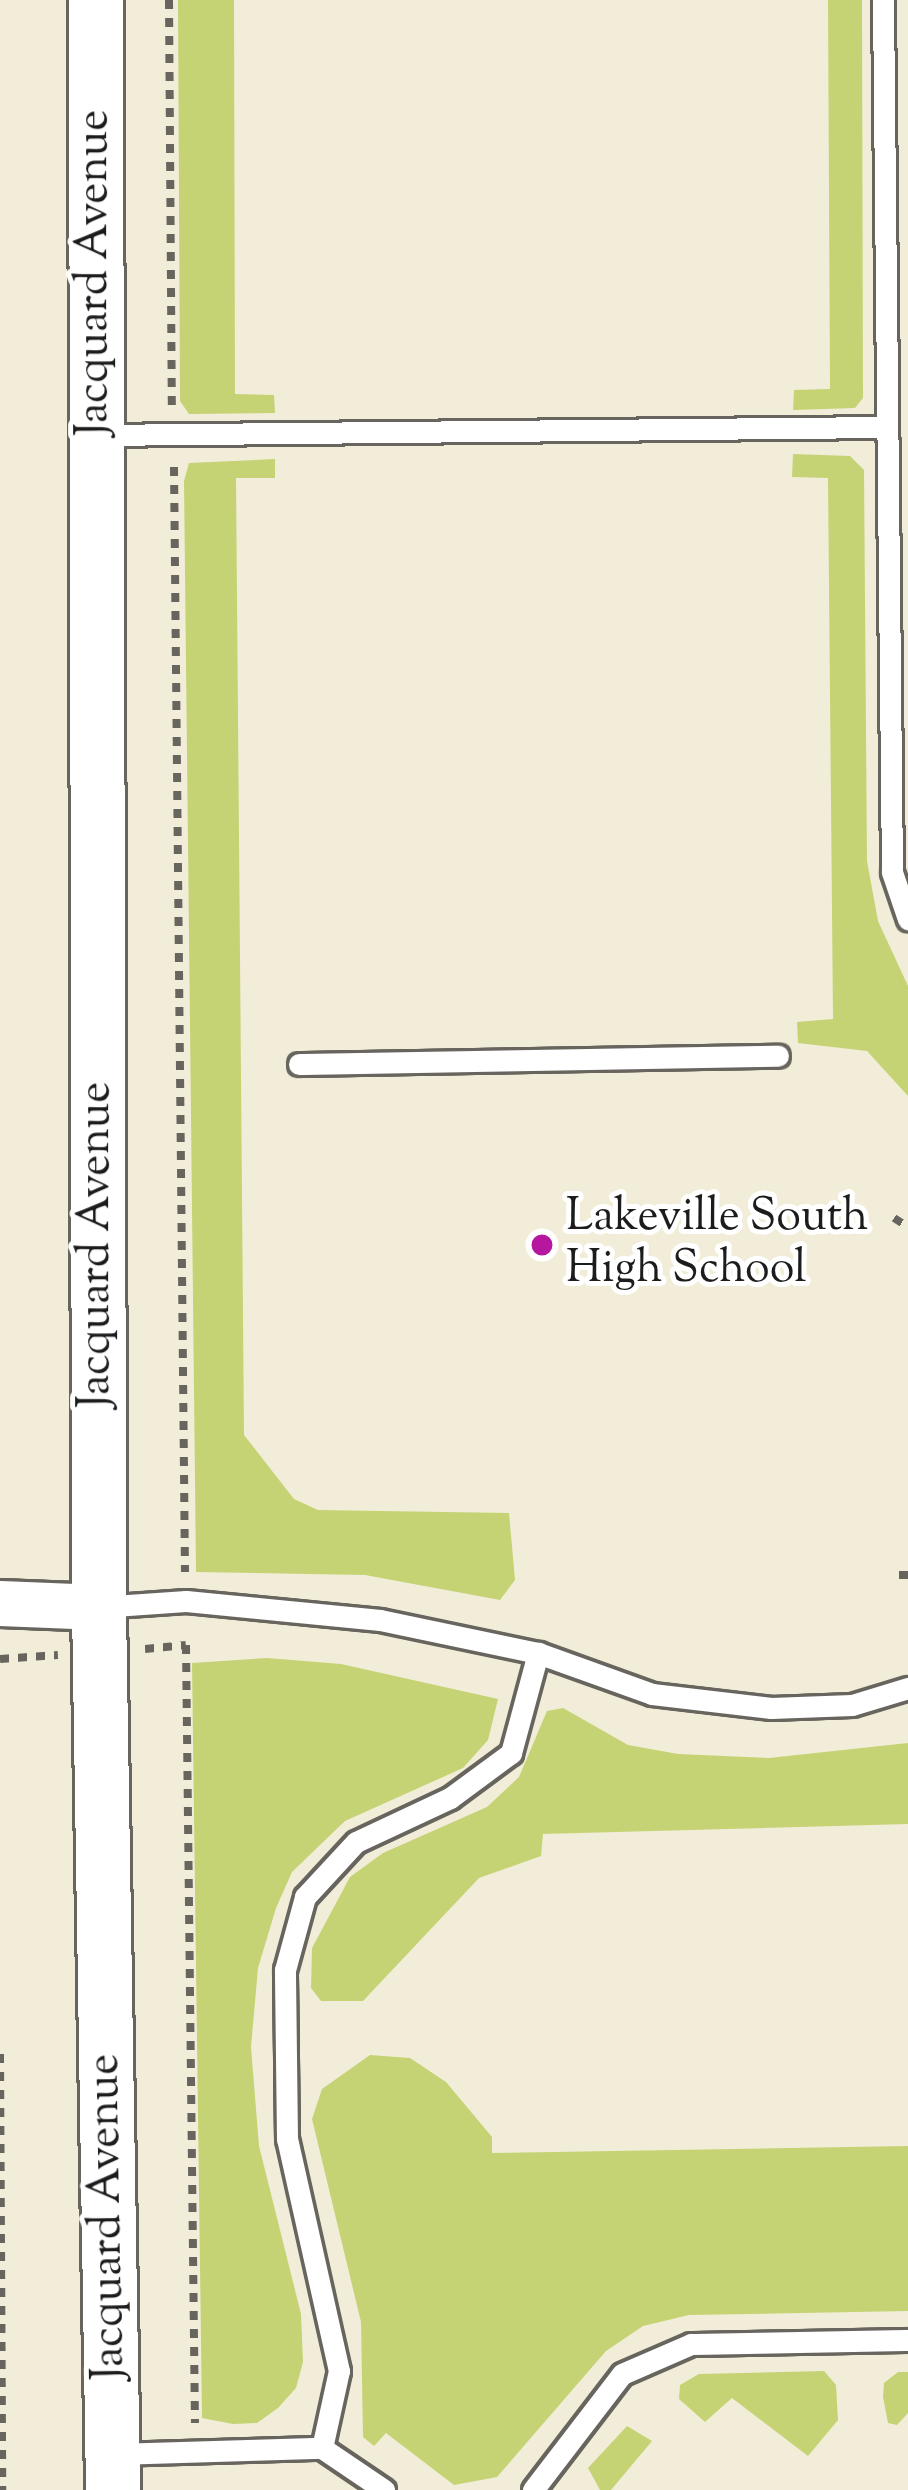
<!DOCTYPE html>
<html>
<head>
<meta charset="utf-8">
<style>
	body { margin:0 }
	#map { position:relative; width:908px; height:2490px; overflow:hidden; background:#f2edd8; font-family:"Sorts Mill Goudy",serif }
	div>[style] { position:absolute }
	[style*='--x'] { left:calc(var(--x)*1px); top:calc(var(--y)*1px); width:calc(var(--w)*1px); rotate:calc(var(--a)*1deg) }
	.green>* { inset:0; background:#c5d375 }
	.path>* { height:8px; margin-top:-4px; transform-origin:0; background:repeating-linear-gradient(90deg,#67655e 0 9px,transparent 0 18px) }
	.roads { filter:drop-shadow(3px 0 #67655e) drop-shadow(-3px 0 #67655e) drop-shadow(0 3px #67655e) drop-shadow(0 -3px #67655e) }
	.service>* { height:21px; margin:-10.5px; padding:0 10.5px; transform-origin:10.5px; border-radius:10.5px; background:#fff }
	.minor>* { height:45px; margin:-22.5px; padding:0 22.5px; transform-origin:22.5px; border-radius:22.5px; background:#fff }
	.tertiary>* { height:54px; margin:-27px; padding:0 27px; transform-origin:27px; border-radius:27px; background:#fff }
	.dots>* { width:33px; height:33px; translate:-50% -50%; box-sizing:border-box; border:6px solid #fff; border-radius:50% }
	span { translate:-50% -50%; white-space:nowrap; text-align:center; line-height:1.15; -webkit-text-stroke:10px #fff; paint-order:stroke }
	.street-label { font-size:45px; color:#1c1c1c }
	.poi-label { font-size:45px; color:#1c1c1c }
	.left { translate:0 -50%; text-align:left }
</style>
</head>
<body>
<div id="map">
	<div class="green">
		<div style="clip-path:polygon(178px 0,234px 0,235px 394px,274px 395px,275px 413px,189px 414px,180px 401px)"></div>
		<div style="clip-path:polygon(828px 0,862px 0,863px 398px,855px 408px,793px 410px,794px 390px,830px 389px)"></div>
		<div style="clip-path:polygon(793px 454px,850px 456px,864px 470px,867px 861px,878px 921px,908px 986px,908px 1096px,867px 1051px,798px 1043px,797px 1022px,833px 1019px,828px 478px,792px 477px)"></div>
		<div style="clip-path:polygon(275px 459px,275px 478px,236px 478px,244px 1435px,294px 1499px,318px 1510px,509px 1513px,515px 1580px,500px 1600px,365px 1575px,196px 1572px,184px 481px,189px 463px)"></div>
		<div style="clip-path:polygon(267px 1658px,341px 1664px,498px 1699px,488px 1740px,463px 1768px,345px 1821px,292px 1872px,276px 1908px,258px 1968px,251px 2047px,259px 2146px,301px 2314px,303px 2362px,296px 2388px,278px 2408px,257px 2423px,233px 2424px,202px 2418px,192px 1663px)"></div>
		<div style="clip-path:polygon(563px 1708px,628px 1745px,678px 1754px,769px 1758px,908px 1743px,908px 1824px,543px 1834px,541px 1856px,479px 1878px,363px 2001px,321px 2001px,311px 1988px,312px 1948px,350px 1877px,383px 1853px,487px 1807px,519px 1777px,547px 1711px)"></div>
		<div style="clip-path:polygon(370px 2055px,410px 2058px,446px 2082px,492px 2137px,492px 2153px,908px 2146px,908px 2311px,689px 2315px,643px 2326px,606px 2351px,497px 2477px,454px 2485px,386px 2433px,374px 2446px,363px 2437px,361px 2322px,312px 2119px,322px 2089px)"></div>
		<div style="clip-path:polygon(824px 2371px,836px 2385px,838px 2420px,808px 2456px,732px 2398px,705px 2422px,679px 2399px,680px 2385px,699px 2374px)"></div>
		<div style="clip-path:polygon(898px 2372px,908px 2372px,908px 2413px,897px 2425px,888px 2423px,883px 2397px,884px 2383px)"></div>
		<div style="clip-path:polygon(627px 2426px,652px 2441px,611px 2490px,600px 2490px,588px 2468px)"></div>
	</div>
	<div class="path">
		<div style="--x:169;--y:0;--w:410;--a:89.6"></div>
		<div style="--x:174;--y:467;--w:1105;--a:89.43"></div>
		<div style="--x:894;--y:1218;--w:17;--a:33"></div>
		<div style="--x:899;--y:1575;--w:9;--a:0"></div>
		<div style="--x:145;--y:1649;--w:41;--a:-5.6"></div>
		<div style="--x:186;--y:1645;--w:778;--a:89.34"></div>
		<div style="--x:0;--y:1659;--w:58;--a:-3.9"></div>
		<div style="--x:0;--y:2054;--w:436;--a:89.7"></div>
	</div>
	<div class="roads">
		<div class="service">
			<div style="--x:883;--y:0;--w:872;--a:89.41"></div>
			<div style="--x:892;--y:872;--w:50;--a:71.2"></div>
			<div style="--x:96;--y:435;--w:791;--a:-0.58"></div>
			<div style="--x:299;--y:1064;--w:479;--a:-1"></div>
			<div style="--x:99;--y:1607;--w:87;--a:-3.9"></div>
			<div style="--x:186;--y:1601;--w:195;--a:5.6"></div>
			<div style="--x:380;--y:1620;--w:161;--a:11.8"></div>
			<div style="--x:538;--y:1653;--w:121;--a:19.8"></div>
			<div style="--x:652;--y:1694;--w:120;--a:6.7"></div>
			<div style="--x:771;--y:1708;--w:81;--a:-2.1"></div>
			<div style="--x:852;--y:1705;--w:59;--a:-16.9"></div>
			<div style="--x:322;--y:2448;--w:79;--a:-77.6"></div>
			<div style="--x:339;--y:2371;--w:238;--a:-102.6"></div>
			<div style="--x:287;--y:2139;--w:169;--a:-90.7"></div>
			<div style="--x:285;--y:1970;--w:76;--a:-74.7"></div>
			<div style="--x:305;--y:1897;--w:75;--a:-47.2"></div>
			<div style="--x:356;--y:1842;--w:104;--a:-25.1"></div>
			<div style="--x:450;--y:1798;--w:76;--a:-36.4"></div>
			<div style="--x:511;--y:1753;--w:104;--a:-74.9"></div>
			<div style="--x:115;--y:2454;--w:207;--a:-1.7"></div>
			<div style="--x:322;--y:2448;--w:75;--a:34.1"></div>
			<div style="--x:533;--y:2490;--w:146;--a:-52.5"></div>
			<div style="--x:622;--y:2374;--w:75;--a:-23.5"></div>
			<div style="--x:691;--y:2344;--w:217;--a:-1.1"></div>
		</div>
		<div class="minor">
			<div style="--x:0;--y:1603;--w:99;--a:2.3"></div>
		</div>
		<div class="tertiary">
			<div style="--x:96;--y:0;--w:1607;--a:89.89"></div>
			<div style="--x:99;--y:1607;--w:883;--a:89.09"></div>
		</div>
	</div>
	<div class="dots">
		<div style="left:542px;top:1245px;background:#b5179e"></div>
	</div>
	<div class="street-label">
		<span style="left:96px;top:273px;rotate:-90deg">Jacquard Avenue</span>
		<span style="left:98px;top:1245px;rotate:-90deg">Jacquard Avenue</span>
		<span style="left:109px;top:2217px;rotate:-91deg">Jacquard Avenue</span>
	</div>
	<div class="poi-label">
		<span class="left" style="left:566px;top:1245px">Lakeville South<br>High School</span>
	</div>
</div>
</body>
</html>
